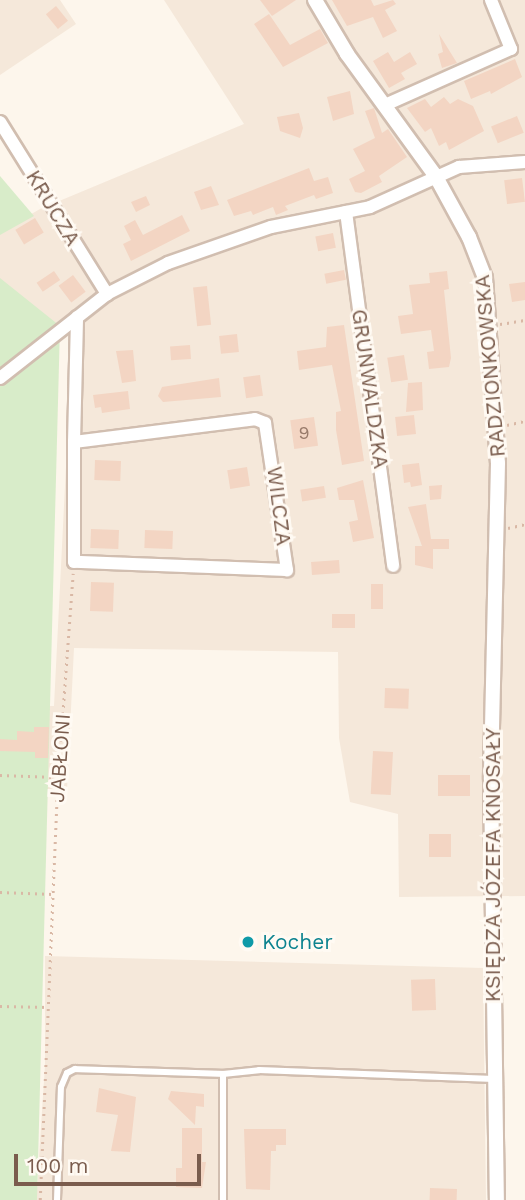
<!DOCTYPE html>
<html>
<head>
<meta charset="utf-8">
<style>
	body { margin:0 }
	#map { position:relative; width:525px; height:1200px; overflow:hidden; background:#fdf6ec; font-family:"Work Sans",sans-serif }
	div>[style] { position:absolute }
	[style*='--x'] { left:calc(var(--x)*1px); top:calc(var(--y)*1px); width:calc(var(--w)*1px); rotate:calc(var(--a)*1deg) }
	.residential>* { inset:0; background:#f5e8da }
	.green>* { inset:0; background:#d8ecc9 }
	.building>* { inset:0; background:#f3d5c3; transform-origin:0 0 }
	.path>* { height:2.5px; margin-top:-1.25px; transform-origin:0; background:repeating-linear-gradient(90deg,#d9b8a5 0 2px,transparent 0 7px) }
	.roads { filter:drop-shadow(2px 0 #d1beb0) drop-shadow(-2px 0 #d1beb0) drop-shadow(0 2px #d1beb0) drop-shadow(0 -2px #d1beb0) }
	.service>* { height:6px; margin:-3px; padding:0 3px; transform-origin:3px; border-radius:3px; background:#fff }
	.minor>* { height:12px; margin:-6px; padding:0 6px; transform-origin:6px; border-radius:6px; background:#fff }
	.tertiary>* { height:14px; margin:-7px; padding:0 7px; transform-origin:7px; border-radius:7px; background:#fff }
	.dots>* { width:19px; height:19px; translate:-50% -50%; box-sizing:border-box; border:4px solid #fffaf3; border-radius:50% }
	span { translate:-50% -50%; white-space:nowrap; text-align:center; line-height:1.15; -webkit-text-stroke:6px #fffaf3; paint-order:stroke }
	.number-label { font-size:18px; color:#987a6a }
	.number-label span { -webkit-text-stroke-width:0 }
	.street-label { font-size:21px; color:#7a5c4d }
	.culture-label { font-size:21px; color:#0d838f }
	.left { translate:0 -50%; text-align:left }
	.scale { position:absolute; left:14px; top:1154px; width:187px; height:32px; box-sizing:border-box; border:4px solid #7a5c4d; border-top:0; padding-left:9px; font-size:21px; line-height:24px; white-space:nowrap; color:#7a5c4d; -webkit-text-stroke:5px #fffaf3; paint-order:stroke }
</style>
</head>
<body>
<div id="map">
	<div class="residential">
		<div style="clip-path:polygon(0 0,60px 0,76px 24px,0 75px)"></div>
		<div style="clip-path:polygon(164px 0,525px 0,525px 896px,399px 897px,398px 814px,350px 802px,339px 738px,338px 652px,74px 648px,67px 790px,0 787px,0 705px,54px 706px,73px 326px,0 366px,0 232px,40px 209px,244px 124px)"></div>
		<div style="clip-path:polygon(45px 956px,483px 968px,486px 1200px,0 1200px,0 1189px,37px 1188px,45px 1065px)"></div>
	</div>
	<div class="green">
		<div style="clip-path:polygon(0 176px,34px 216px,0 235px)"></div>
		<div style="clip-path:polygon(0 278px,60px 326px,37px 1200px,0 1200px)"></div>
	</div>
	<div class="building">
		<div style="clip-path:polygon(260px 0,296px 0,272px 16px)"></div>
		<div style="clip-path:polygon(332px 0,371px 0,374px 6px,393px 0,396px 4px,385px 10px,397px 31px,383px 38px,373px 17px,347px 26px)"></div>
		<div style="left:56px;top:6px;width:19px;height:13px;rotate:51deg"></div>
		<div style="clip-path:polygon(269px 14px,290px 45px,320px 29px,328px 43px,283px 67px,254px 24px)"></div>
		<div style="clip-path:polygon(439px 34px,457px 63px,442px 68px,438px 54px,443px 52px)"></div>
		<div style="clip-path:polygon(388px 52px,394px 62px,410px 52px,417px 64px,401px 73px,405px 79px,389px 88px,373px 61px)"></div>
		<div style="clip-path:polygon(515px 59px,522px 77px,491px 94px,490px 91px,471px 99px,464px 81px)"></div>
		<div style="clip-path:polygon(350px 91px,354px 114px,333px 121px,327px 97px)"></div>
		<div style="clip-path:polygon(444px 97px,450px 104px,458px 99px,473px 106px,484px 131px,449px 150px,446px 142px,439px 146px,431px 128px,425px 132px,407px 108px,425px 99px,431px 107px)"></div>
		<div style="clip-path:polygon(374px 108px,382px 133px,388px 129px,407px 157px,379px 176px,382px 182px,361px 193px,355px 192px,349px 179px,365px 171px,353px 149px,375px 138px,365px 111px)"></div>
		<div style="clip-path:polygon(299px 113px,303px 128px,300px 138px,280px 131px,277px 117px)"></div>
		<div style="left:517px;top:116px;width:18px;height:28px;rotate:68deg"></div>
		<div style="clip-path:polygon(309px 168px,314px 181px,328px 177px,333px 193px,316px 199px,314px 195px,285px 206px,288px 210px,276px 215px,273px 207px,253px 215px,251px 211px,234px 216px,227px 200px)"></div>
		<div style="left:522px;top:178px;width:24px;height:18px;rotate:83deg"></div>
		<div style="clip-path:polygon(211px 186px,219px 205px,201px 210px,194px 192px)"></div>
		<div style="clip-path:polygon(146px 196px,150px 205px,136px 212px,131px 202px)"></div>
		<div style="clip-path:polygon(182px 215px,190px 231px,131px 261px,123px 244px,131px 240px,124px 226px,135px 220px,143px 235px)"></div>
		<div style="left:35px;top:218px;width:17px;height:23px;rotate:59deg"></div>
		<div style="left:333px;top:233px;width:15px;height:18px;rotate:79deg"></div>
		<div style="left:344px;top:270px;width:10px;height:20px;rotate:79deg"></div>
		<div style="left:54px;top:271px;width:11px;height:21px;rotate:56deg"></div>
		<div style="clip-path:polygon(447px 271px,449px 289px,444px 290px,451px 358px,449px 367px,429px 369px,427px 352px,434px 351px,431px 330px,401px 334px,398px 316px,413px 314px,409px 285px,430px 283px,429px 273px)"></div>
		<div style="left:73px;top:275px;width:21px;height:18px;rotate:53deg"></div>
		<div style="clip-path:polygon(525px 282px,525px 300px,512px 302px,509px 284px)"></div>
		<div style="left:207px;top:286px;width:39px;height:14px;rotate:84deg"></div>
		<div style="clip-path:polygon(344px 325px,364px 461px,342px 465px,336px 430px,336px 412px,341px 411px,332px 365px,299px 370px,297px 351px,326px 347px,327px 327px)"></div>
		<div style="left:237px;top:334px;width:18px;height:18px;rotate:84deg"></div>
		<div style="left:190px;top:345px;width:14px;height:20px;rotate:86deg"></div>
		<div style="clip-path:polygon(133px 350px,136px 381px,122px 383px,116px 351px)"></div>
		<div style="left:404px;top:355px;width:25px;height:17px;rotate:81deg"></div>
		<div style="left:260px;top:375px;width:21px;height:17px;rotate:82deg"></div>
		<div style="clip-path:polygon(219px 378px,221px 397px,163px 402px,158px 396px,162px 387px)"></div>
		<div style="clip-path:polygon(422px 382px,423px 410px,406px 412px,408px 383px)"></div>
		<div style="clip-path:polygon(128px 391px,130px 409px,102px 413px,101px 407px,95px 408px,93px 395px)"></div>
		<div style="left:414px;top:415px;width:19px;height:19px;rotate:84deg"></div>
		<div style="left:314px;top:417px;width:29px;height:24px;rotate:82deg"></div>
		<div style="left:95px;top:460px;width:26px;height:20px;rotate:2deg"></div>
		<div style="clip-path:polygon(419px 463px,422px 485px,411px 487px,410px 482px,404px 483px,402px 465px)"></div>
		<div style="left:247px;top:467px;width:19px;height:20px;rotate:81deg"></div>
		<div style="clip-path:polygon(363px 480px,374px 538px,353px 542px,349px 522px,358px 520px,354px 500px,339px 500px,337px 488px)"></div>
		<div style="clip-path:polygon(442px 485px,441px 499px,430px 500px,429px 486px)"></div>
		<div style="left:324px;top:486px;width:12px;height:24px;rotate:81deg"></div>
		<div style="clip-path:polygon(426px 504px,431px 539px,449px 539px,449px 549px,433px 549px,433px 569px,415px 565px,415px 546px,422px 546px,408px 507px)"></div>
		<div style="left:91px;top:529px;width:28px;height:19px;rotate:2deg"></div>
		<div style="left:145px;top:530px;width:28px;height:18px;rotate:2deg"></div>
		<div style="left:339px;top:560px;width:13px;height:28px;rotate:86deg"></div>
		<div style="left:91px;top:582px;width:23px;height:29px;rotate:2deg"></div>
		<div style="left:371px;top:584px;width:12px;height:25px"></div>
		<div style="left:355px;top:614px;width:14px;height:23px;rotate:90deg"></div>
		<div style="left:385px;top:688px;width:24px;height:20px;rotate:2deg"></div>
		<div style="clip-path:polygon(34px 727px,49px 727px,48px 758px,35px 758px,35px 752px,0 751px,0 739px,17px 740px,17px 731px,34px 732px)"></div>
		<div style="left:373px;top:751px;width:20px;height:43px;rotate:3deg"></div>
		<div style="left:438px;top:775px;width:32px;height:21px"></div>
		<div style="left:429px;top:834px;width:22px;height:23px"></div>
		<div style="left:435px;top:979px;width:31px;height:24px;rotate:88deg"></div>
		<div style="clip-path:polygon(99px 1088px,136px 1097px,130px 1152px,111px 1151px,118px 1115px,96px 1112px)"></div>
		<div style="clip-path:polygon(171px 1091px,204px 1094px,204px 1107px,196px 1106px,195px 1125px,168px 1099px)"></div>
		<div style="clip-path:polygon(182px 1128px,202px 1128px,202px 1162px,206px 1162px,202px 1188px,176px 1187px,176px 1168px,182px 1168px)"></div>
		<div style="clip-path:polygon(244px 1129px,286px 1129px,286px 1145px,276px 1145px,276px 1151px,271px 1151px,270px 1190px,246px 1189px)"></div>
		<div style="left:430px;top:1188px;width:27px;height:12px;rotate:2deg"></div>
	</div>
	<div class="path">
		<div style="--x:500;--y:324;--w:25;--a:-9"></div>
		<div style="--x:507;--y:425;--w:18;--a:-13"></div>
		<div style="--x:508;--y:528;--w:17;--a:-13"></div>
		<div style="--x:0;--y:775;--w:56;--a:2"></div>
		<div style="--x:0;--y:892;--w:53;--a:2.2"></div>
		<div style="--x:0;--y:1006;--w:49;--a:1.2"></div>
		<div style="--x:40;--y:1200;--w:423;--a:-87.6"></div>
		<div style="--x:58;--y:777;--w:204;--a:-85.8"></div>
	</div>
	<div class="roads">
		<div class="service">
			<div style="--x:223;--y:1074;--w:36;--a:-6"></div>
			<div style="--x:259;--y:1070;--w:235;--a:2.2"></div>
			<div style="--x:57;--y:1200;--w:113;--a:-88"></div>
			<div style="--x:61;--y:1087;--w:15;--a:-67"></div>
			<div style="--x:67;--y:1073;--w:9;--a:-27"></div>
			<div style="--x:75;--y:1069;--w:148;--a:1.9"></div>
			<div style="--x:223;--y:1074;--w:126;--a:90"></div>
		</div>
		<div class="minor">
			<div style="--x:385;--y:105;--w:138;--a:-24"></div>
			<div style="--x:511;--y:49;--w:53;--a:-112.2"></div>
			<div style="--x:0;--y:122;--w:203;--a:58.1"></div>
			<div style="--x:346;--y:212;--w:357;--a:82.4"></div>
			<div style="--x:0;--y:378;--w:136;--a:-38.1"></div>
			<div style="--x:107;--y:294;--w:68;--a:-26.9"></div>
			<div style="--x:168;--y:263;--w:109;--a:-19.3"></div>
			<div style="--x:271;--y:227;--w:101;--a:-11.4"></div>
			<div style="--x:370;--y:207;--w:98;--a:-24.2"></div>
			<div style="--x:459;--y:167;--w:66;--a:-4.3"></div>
			<div style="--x:74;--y:442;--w:182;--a:-7.2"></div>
			<div style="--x:255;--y:419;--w:11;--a:22"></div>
			<div style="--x:265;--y:423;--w:149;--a:81.5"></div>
			<div style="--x:287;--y:570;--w:213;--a:-177.8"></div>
			<div style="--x:74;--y:562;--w:120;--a:-90"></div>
			<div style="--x:74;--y:442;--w:125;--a:-88.6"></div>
		</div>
		<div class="tertiary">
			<div style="--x:315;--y:0;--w:63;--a:59.3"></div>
			<div style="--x:347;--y:54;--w:150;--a:54"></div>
			<div style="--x:435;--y:175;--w:71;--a:61.3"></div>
			<div style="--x:469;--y:237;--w:44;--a:68.7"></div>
			<div style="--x:485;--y:278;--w:185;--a:86"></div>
			<div style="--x:498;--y:463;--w:316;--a:91.3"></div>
			<div style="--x:491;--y:779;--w:421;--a:89.2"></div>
		</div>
	</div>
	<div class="dots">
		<div style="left:248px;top:942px;background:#0f9aa8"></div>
	</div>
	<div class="number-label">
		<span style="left:304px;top:433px">9</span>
	</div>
	<div class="street-label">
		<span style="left:53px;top:208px;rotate:59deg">KRUCZA</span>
		<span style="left:490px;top:366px;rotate:-95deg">RADZIONKOWSKA</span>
		<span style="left:370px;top:389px;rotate:82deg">GRUNWALDZKA</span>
		<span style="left:279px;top:506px;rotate:83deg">WILCZA</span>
		<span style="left:60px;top:758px;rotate:-86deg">JABŁONI</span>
		<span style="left:493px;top:865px;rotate:-90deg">KSIĘDZA JÓZEFA KNOSAŁY</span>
	</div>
	<div class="culture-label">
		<span class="left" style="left:262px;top:942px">Kocher</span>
	</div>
	<div class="scale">100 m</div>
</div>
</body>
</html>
